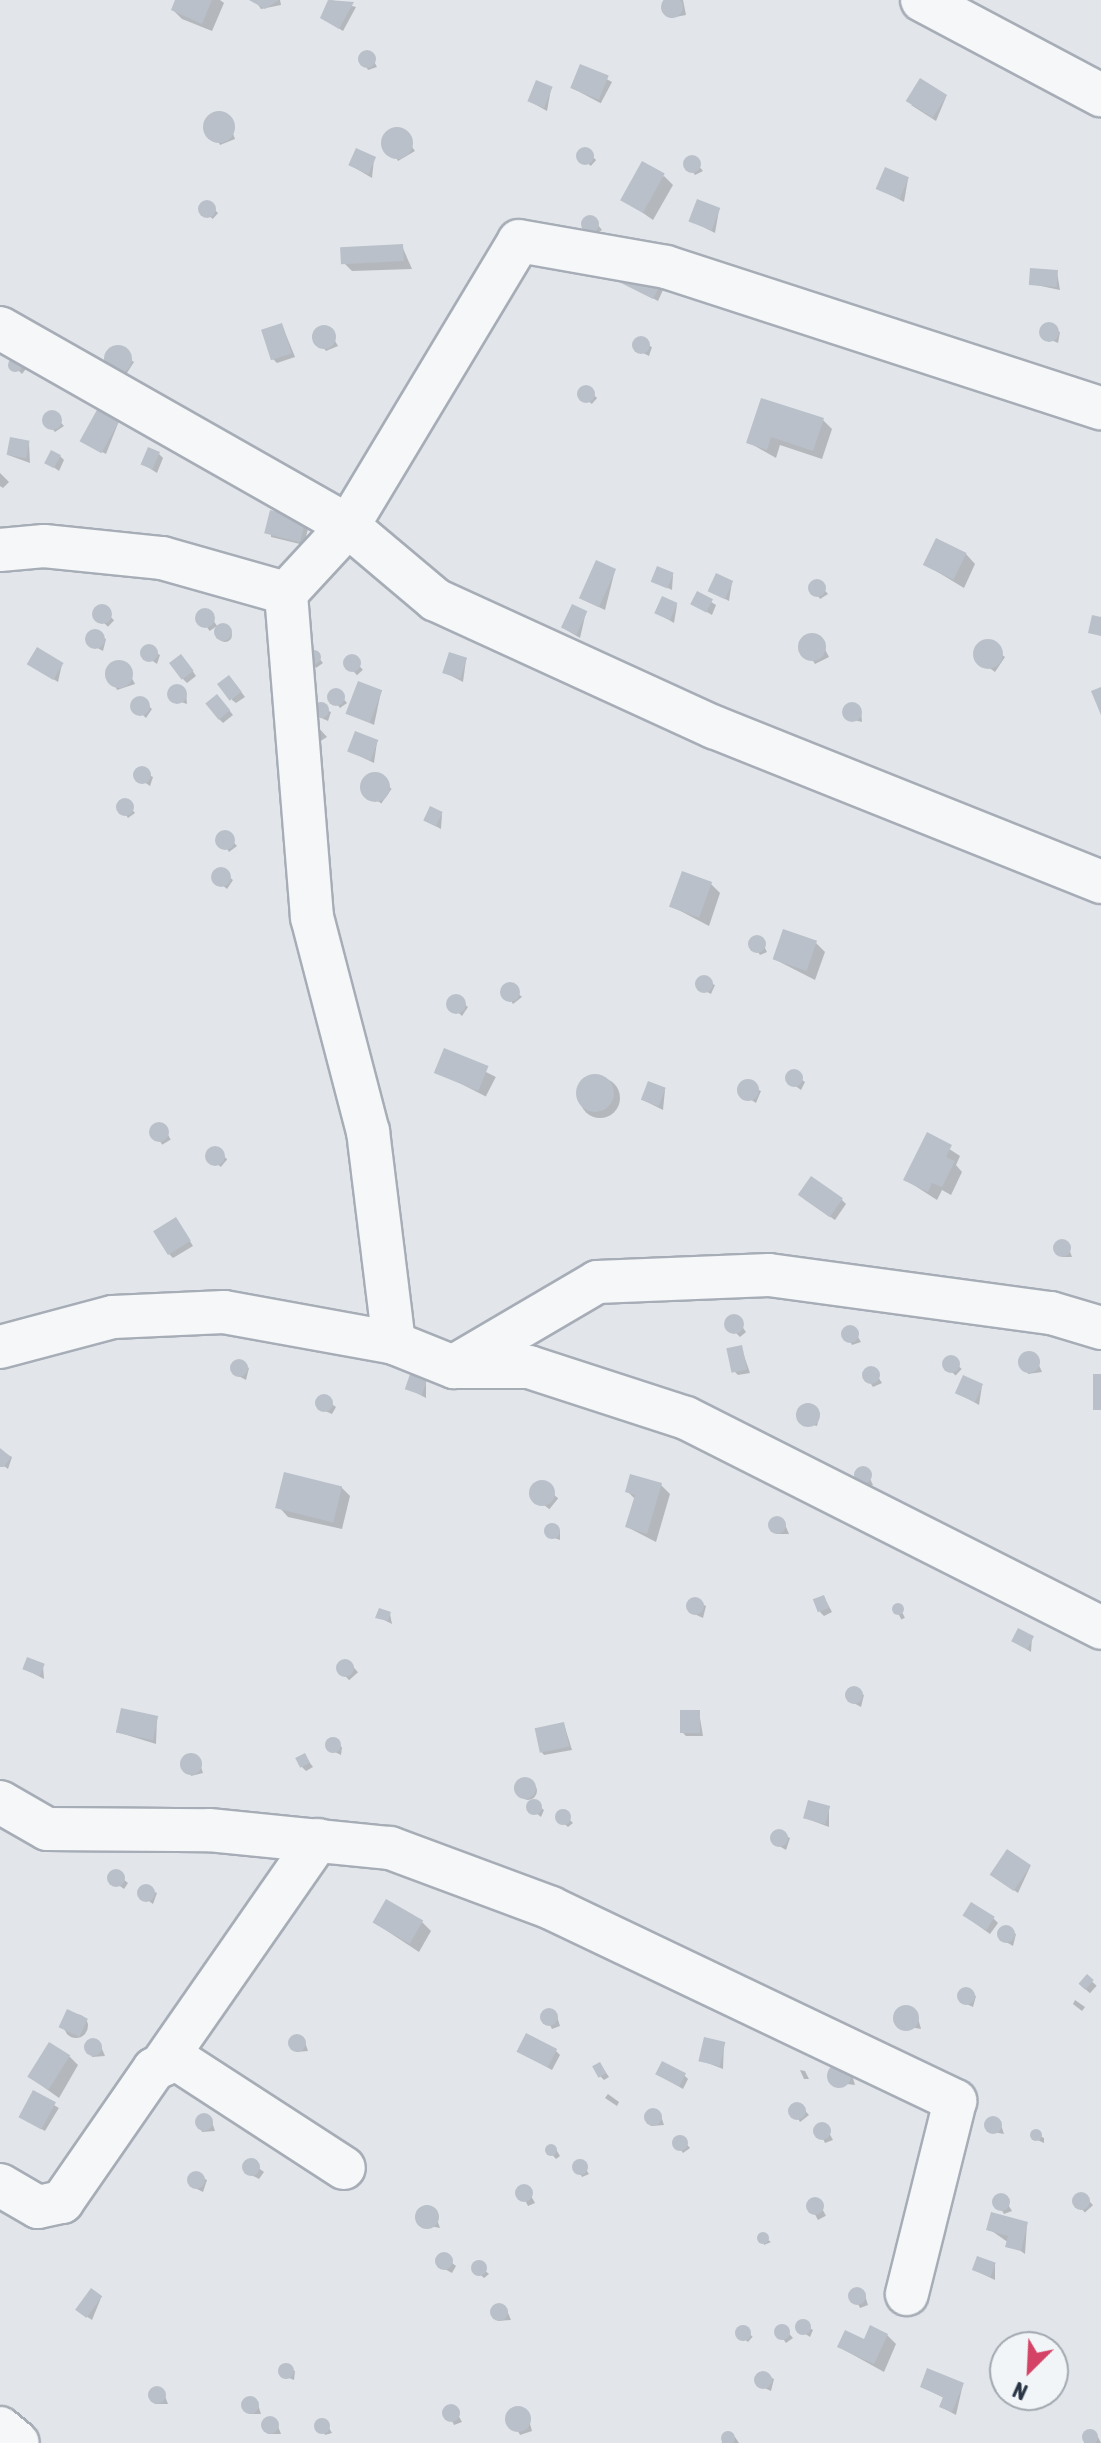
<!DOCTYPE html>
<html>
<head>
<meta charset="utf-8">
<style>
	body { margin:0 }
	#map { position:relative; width:1101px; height:2443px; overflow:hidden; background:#e2e6eb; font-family:"Asap Condensed",sans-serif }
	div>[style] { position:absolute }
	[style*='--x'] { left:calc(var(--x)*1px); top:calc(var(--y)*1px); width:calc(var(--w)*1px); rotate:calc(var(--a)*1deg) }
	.shadow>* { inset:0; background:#0003; transform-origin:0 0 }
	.round { border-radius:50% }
	.building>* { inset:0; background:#b9c0c9; transform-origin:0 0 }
	.roads { filter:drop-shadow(2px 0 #a7adb6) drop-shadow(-2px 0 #a7adb6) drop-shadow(0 2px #a7adb6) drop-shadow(0 -2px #a7adb6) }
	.minor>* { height:42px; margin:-21px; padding:0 21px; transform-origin:21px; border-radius:21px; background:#f5f7f9 }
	span { translate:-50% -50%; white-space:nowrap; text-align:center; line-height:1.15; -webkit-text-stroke:6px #f2f5f8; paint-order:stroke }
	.north { position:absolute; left:989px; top:2331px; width:80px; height:80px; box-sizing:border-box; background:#f2f5f8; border:2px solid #a2a8b0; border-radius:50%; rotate:204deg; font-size:22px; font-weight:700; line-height:32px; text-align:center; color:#293544 }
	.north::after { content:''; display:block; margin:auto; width:28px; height:36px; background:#d44365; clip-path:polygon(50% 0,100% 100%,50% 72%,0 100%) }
</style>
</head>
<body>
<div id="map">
	<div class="shadow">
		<div style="clip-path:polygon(177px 0,220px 0,224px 3px,212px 31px,182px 19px,173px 10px)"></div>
		<div style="clip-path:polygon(255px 0,280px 0,281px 5px,261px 9px)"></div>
		<div style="clip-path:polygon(331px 0,356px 7px,343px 31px,323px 18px)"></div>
		<div style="clip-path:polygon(664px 0,683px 0,686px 15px,670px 18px)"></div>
		<div style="clip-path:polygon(370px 54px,377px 67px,368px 70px,361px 57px)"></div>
		<div style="left:582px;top:66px;width:34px;height:24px;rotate:28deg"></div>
		<div style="clip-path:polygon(551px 89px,547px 111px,529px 101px)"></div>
		<div style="clip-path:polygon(946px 97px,936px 121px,911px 105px)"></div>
		<div style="clip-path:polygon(226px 114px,235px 139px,220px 145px,207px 122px)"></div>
		<div style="clip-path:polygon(399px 129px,415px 151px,398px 161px,385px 137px)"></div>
		<div style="left:585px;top:150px;width:15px;height:8px;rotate:42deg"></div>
		<div style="clip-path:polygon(692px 158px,703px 171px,695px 175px,686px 162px)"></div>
		<div style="clip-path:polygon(374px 159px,372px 178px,350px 165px)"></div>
		<div style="clip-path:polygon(664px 176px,673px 185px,653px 220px,623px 199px)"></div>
		<div style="clip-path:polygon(908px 179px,904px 202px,878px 188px)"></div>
		<div style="left:207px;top:203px;width:15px;height:8px;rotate:42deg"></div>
		<div style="clip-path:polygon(719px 210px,715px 233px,691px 221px)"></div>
		<div style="clip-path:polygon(593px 219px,602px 230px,594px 235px,585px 223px)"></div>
		<div style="clip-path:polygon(402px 246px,412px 269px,352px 271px,343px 262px)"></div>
		<div style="clip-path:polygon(1057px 272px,1060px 290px,1031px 284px)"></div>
		<div style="clip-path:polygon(615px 278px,659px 286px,663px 290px,658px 301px)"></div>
		<div style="clip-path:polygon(282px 325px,295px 357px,277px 363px,273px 359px)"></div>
		<div style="clip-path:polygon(327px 327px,338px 346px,326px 351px,314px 336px)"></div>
		<div style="clip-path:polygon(1044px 327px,1060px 332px,1058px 343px,1042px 336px)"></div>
		<div style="clip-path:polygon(638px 341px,652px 347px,649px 356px,637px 350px)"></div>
		<div style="clip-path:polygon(115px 348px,134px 362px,125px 376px,105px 359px)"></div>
		<div style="clip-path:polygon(17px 355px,29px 365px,22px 374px,10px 362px)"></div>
		<div style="left:586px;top:388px;width:15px;height:8px;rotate:42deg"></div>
		<div style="clip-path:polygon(52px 413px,64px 426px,55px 432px,45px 421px)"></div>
		<div style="clip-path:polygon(823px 420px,832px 429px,822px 459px,780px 445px,776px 458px,748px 442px)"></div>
		<div style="clip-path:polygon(119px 421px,106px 454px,82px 442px)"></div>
		<div style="clip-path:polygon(29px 443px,30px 463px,8px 455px)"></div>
		<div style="clip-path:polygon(159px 454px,163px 458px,157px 473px,143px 464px)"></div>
		<div style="clip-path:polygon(60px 456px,64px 460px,59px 471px,48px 463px)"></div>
		<div style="clip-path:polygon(0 473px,9px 482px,3px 488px,0 486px)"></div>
		<div style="clip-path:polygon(271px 513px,309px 525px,304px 545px,271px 537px)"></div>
		<div style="clip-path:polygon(966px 554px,975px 564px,964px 588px,926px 565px)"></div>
		<div style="clip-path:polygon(615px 570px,605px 610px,582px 599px)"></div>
		<div style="clip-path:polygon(673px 575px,672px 590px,652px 580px)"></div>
		<div style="clip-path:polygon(732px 582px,729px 601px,710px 591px)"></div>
		<div style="clip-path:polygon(817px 582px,828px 594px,820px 599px,811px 586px)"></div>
		<div style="clip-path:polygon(698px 594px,716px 605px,712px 615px,693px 604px)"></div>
		<div style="clip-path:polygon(677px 605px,674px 623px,657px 613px)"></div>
		<div style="left:101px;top:608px;width:18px;height:9px;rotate:43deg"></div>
		<div style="left:207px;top:611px;width:18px;height:9px;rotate:56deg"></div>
		<div style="clip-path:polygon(586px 612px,580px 638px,563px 628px)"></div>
		<div class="round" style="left:218px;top:628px;width:14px;height:14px"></div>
		<div style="clip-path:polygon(91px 634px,106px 639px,103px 651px,90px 644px)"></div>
		<div style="clip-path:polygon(818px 636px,829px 657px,815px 664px,801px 643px)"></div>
		<div style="clip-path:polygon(985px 643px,1005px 657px,995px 672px,977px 659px)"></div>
		<div style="clip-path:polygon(146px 648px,160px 655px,157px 664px,144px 655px)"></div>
		<div style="clip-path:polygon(313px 651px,323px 663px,316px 668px,307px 655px)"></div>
		<div style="left:352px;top:658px;width:16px;height:8px;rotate:47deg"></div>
		<div style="clip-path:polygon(185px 660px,196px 676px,187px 683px,183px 679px)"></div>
		<div style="clip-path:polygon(466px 660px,463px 682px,444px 672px)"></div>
		<div style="clip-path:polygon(124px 663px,135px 684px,117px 690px,108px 670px)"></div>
		<div style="clip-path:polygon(62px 664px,58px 682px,34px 667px)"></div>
		<div style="clip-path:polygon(233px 681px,245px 697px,236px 703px,232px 700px)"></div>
		<div style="clip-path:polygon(182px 688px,186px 692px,187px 704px,172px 699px,173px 689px)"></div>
		<div style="clip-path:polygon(337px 691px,347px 703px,340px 708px,330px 695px)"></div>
		<div style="clip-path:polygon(381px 692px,374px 725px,349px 713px)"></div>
		<div style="clip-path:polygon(140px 699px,152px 709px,146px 718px,133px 706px)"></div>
		<div style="clip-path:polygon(221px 700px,233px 715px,223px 723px,219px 719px)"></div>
		<div style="clip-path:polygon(317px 706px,331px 712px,328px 721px,315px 715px)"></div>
		<div style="clip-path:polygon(847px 706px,861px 711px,862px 722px,846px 718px)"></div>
		<div style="clip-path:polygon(316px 725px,327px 737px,319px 742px,310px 731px)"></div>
		<div style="clip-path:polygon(377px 742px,374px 763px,349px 751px)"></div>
		<div style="clip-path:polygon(139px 770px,153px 777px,150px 786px,137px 777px)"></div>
		<div style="left:372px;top:775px;width:24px;height:18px;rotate:35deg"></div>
		<div style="clip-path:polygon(125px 801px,135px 813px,128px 818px,119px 805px)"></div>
		<div style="clip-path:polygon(442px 814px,441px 829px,426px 821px)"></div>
		<div style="clip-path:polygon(225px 833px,237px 846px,229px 852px,219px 837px)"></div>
		<div style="clip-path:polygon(221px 871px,233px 880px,227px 889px,214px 878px)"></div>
		<div style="clip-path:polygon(711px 884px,720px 893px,709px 926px,671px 906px)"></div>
		<div style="clip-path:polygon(760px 938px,767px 952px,760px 955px,752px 942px)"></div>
		<div style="clip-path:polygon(816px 943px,825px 952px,815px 980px,774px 959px)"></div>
		<div style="clip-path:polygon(700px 979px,715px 985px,711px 994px,698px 987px)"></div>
		<div style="clip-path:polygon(509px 985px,522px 997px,513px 1004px,503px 989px)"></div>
		<div style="clip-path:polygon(456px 997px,468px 1007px,462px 1016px,449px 1004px)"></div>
		<div style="left:445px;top:1051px;width:57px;height:22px;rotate:27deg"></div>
		<div style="clip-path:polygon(791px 1072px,805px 1082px,801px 1090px,787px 1080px)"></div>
		<div class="round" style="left:580px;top:1078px;width:40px;height:40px"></div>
		<div style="clip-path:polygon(743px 1083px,761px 1091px,756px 1103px,740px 1093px)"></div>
		<div style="clip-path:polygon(665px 1090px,663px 1110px,643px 1100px)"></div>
		<div style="left:162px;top:1125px;width:17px;height:10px;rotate:59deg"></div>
		<div style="clip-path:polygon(928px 1135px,960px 1156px,956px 1165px,962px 1172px,951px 1195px,942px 1190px,937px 1200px,906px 1180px)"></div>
		<div style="left:215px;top:1149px;width:16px;height:10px;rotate:40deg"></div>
		<div style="clip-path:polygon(804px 1199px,842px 1200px,846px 1204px,835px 1220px)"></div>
		<div style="clip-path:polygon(179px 1223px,193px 1246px,173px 1258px,169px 1254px)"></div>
		<div style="clip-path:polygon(1058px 1243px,1067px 1243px,1072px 1257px,1062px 1257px)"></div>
		<div style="clip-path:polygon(736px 1318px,746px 1332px,740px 1337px,727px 1324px)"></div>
		<div style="clip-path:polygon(852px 1327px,861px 1342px,852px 1345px,844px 1330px)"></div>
		<div style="clip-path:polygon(741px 1347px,750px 1373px,738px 1375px,734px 1371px)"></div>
		<div style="clip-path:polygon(1034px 1354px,1042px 1372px,1028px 1374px,1023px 1357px)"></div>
		<div style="left:950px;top:1358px;width:16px;height:9px;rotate:43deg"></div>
		<div style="clip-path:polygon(236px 1361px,249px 1368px,246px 1380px,233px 1373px)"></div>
		<div style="clip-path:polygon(873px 1369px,882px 1383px,873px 1387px,864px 1374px)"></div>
		<div style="clip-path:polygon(426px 1382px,426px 1398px,407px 1388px)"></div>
		<div style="clip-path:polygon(982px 1386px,979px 1405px,958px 1393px)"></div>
		<div style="clip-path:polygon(322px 1397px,336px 1407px,332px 1414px,318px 1408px)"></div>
		<div style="clip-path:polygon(804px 1405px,820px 1413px,817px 1426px,800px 1422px)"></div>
		<div style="clip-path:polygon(0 1451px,12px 1457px,8px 1469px,0 1463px)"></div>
		<div style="clip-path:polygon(865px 1468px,873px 1485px,866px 1488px,857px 1472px)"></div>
		<div style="left:538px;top:1482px;width:26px;height:14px;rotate:39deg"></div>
		<div style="clip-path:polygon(661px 1485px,670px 1494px,656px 1542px,627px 1527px,635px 1499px,627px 1491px)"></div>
		<div style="clip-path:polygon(341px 1487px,350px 1496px,342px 1529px,288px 1517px,279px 1507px)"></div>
		<div style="clip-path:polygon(771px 1522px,784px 1522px,789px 1534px,776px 1534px)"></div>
		<div style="clip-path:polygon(549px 1527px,560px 1531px,560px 1540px,549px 1536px)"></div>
		<div style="clip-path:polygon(824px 1597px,832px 1612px,824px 1616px,820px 1612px)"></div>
		<div style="clip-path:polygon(693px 1600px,706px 1606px,703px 1618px,690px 1612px)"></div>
		<div style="left:895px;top:1607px;width:4px;height:14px;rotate:-27deg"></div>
		<div style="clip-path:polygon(390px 1614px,392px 1624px,378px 1617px)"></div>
		<div style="clip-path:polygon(1032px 1638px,1031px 1652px,1013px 1641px)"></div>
		<div style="left:348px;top:1661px;width:15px;height:12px;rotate:48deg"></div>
		<div style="clip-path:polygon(43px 1666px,44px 1679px,25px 1669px)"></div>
		<div style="clip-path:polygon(851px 1688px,864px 1695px,861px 1707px,848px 1700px)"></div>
		<div style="clip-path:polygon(699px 1712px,703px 1736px,686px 1736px,682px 1732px)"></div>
		<div style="clip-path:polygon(157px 1718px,156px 1744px,117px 1732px)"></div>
		<div style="clip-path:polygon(564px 1724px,572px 1750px,544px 1755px,540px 1750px)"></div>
		<div style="clip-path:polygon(330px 1742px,342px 1747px,341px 1755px,329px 1749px)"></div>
		<div style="clip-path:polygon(304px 1755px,313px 1767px,306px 1771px,302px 1767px)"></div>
		<div style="clip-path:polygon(184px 1758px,198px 1758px,203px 1773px,191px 1776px)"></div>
		<div class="round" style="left:519px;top:1782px;width:18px;height:18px"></div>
		<div style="clip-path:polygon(533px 1802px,544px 1810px,541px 1817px,529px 1807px)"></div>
		<div style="clip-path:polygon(829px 1808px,829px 1827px,805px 1818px)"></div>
		<div style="clip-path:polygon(563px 1813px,573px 1823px,568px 1827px,558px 1818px)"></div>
		<div style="clip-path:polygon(777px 1831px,790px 1838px,786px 1850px,774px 1843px)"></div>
		<div style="clip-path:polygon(1030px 1867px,1018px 1893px,997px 1878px)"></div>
		<div style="clip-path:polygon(113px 1871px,128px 1883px,124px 1889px,109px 1878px)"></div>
		<div style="clip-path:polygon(143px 1887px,157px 1893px,153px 1904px,139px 1894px)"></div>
		<div style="clip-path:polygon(969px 1919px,994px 1919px,998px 1923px,990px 1934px)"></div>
		<div style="clip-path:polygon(422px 1922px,431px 1931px,419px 1952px,375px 1923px)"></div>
		<div style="clip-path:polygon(1004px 1927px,1016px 1934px,1013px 1946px,1001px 1939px)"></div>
		<div style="left:1087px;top:1977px;width:13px;height:10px;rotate:42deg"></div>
		<div style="clip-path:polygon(964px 1989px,976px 1996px,973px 2007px,960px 2001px)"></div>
		<div style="clip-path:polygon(1075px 2000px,1085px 2007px,1082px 2011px,1073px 2004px)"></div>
		<div style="clip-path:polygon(916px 2011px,921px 2029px,898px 2025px,897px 2012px)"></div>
		<div style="clip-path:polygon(544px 2013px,556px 2013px,560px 2026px,552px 2029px)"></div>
		<div class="round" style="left:64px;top:2014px;width:24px;height:24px"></div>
		<div style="clip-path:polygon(291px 2039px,304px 2039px,308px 2051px,296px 2052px)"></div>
		<div style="clip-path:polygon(87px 2044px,100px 2044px,105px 2056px,92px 2057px)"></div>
		<div style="clip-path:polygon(724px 2044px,723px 2069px,700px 2060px)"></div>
		<div style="clip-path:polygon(519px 2051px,556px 2051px,560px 2055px,552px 2070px)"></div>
		<div style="clip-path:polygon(69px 2056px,78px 2065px,59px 2098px,31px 2078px)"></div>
		<div style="clip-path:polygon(600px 2064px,609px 2077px,604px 2080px,600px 2076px)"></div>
		<div style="clip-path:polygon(850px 2068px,855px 2085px,832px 2082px,831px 2069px)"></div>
		<div style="clip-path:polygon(800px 2070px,805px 2071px,809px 2079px,804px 2079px)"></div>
		<div style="clip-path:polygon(657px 2074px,684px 2075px,688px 2079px,683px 2089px)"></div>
		<div style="left:34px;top:2093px;width:29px;height:27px;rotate:31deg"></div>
		<div style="clip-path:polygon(608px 2094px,619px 2102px,617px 2106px,605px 2098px)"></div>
		<div style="clip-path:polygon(799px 2104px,809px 2115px,800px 2122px,792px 2107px)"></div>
		<div style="clip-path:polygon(647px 2113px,660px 2113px,664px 2125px,651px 2126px)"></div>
		<div style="clip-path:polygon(996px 2118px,1000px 2122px,1004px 2134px,988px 2131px)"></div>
		<div style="clip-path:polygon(198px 2119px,211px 2119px,215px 2131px,202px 2132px)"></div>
		<div style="clip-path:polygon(824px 2124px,833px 2140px,825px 2143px,817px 2126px)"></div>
		<div style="clip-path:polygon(1034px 2133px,1044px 2138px,1044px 2143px,1033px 2138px)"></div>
		<div style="clip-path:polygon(681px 2138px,690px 2148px,683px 2153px,675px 2142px)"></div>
		<div style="clip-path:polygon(554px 2146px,560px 2156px,556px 2159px,548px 2150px)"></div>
		<div style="clip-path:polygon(249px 2161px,264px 2172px,259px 2179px,246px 2172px)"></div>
		<div style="clip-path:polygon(581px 2162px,589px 2174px,582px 2177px,575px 2165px)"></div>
		<div style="clip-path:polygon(194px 2173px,207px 2180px,203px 2192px,191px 2186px)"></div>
		<div style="clip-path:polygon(526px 2187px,535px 2203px,528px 2206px,519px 2189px)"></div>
		<div style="left:1083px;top:2194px;width:15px;height:11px;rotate:48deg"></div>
		<div style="clip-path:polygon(1002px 2195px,1012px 2211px,1004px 2214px,995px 2198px)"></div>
		<div style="left:817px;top:2199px;width:19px;height:9px;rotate:62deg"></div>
		<div style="clip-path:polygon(430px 2207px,434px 2211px,440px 2228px,419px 2224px,419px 2212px)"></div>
		<div style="clip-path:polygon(1027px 2224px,1025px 2254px,989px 2229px)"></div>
		<div style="clip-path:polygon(762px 2235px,768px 2240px,771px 2242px,764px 2245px)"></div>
		<div style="clip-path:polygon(442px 2255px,456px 2266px,452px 2273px,439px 2266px)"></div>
		<div style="clip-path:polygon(477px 2264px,489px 2274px,484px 2278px,474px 2269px)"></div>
		<div style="clip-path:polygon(995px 2265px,995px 2280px,974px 2270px)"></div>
		<div style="clip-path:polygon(852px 2292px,864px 2292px,868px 2305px,860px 2308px)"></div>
		<div style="clip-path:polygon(101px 2298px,92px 2320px,83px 2314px)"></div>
		<div style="clip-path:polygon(493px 2308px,506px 2308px,511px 2320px,498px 2321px)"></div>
		<div style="clip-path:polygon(801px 2323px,813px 2330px,810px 2337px,798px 2329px)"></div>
		<div style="left:743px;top:2328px;width:13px;height:7px;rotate:42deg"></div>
		<div style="clip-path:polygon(784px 2328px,793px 2338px,786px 2343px,778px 2332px)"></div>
		<div style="clip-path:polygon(887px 2335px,896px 2344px,884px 2372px,839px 2347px)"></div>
		<div style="clip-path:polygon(283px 2367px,295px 2371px,294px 2380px,282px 2375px)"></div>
		<div style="clip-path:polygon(761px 2373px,774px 2379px,771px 2391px,758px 2385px)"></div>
		<div style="clip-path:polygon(963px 2384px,956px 2415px,941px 2407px,944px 2398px,922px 2387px)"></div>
		<div style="clip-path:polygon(151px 2391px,163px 2391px,168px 2404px,155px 2404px)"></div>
		<div style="clip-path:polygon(244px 2401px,257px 2401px,261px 2414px,249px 2414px)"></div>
		<div style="clip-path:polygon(453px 2406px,462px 2422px,454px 2425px,446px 2408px)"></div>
		<div style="clip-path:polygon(527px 2413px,532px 2431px,520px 2435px,509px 2414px)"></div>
		<div style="clip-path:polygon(264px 2421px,276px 2421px,281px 2434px,268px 2434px)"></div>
		<div style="clip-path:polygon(325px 2421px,332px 2433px,325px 2435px,318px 2423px)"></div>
		<div style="clip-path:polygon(1084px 2435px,1097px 2435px,1101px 2443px,1084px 2443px)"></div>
		<div style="clip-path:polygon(735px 2437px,739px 2443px,722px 2443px,722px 2438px)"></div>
	</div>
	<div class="building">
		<div class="round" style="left:661px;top:-4px;width:22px;height:22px"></div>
		<div style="clip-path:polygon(175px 0,212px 0,202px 24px,171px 10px)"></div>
		<div style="clip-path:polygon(249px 0,279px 0,265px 9px)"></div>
		<div style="clip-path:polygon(328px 0,354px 2px,339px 29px,320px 18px)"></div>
		<div class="round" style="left:358px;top:50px;width:18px;height:18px"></div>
		<div style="left:580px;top:64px;width:31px;height:26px;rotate:22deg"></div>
		<div style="left:920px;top:78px;width:32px;height:27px;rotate:32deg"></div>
		<div style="left:536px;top:80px;width:18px;height:23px;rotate:22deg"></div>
		<div class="round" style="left:203px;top:111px;width:32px;height:32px"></div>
		<div class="round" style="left:381px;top:127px;width:32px;height:32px"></div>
		<div class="round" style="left:576px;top:147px;width:18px;height:18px"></div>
		<div style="left:356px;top:148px;width:22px;height:19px;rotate:24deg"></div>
		<div class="round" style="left:683px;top:155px;width:18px;height:18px"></div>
		<div style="left:642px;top:161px;width:26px;height:45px;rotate:29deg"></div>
		<div style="left:885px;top:167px;width:26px;height:24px;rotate:23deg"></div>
		<div style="left:697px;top:199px;width:25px;height:24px;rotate:21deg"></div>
		<div class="round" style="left:198px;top:200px;width:18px;height:18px"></div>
		<div class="round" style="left:581px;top:215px;width:18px;height:18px"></div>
		<div style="left:403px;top:244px;width:17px;height:63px;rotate:87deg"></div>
		<div style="left:1030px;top:268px;width:28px;height:17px;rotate:4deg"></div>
		<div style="clip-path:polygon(613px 279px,660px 285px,653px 299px)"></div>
		<div class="round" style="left:1039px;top:322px;width:20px;height:20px"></div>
		<div style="left:282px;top:323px;width:32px;height:22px;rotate:72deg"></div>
		<div class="round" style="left:312px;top:325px;width:24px;height:24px"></div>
		<div class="round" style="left:632px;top:336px;width:18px;height:18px"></div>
		<div class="round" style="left:104px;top:345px;width:28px;height:28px"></div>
		<div class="round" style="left:8px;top:358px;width:14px;height:14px"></div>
		<div class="round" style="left:577px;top:385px;width:18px;height:18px"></div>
		<div style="clip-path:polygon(761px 398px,824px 418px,813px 451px,771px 437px,767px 450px,746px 443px)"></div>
		<div style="left:98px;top:408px;width:25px;height:38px;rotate:29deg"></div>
		<div class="round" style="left:42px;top:410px;width:20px;height:20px"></div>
		<div style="left:10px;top:437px;width:20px;height:18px;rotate:11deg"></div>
		<div style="left:148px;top:447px;width:13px;height:19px;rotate:23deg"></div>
		<div style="left:51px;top:450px;width:11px;height:15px;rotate:27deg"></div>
		<div style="left:270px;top:510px;width:37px;height:24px;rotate:14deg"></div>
		<div style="left:936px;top:538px;width:34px;height:30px;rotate:26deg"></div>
		<div style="left:596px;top:560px;width:22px;height:42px;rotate:24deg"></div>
		<div style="left:657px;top:566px;width:18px;height:17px;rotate:22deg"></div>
		<div style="left:716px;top:573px;width:19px;height:20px;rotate:25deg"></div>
		<div class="round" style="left:808px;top:579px;width:18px;height:18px"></div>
		<div style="left:697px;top:591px;width:18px;height:15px;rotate:27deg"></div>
		<div style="left:662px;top:596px;width:17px;height:19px;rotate:24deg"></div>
		<div style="left:572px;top:604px;width:17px;height:26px;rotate:25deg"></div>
		<div class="round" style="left:92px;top:604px;width:20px;height:20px"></div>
		<div class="round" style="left:195px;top:608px;width:20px;height:20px"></div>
		<div style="clip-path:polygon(1092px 615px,1101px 617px,1101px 636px,1088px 633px)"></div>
		<div class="round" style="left:214px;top:623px;width:18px;height:18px"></div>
		<div class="round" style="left:85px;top:629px;width:20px;height:20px"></div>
		<div class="round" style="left:798px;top:633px;width:28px;height:28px"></div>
		<div class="round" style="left:973px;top:639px;width:30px;height:30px"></div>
		<div class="round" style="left:140px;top:644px;width:18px;height:18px"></div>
		<div style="left:37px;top:647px;width:31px;height:20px;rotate:31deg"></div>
		<div class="round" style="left:307px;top:650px;width:14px;height:14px"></div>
		<div style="left:449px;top:652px;width:19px;height:22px;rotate:18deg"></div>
		<div style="left:181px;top:654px;width:21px;height:15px;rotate:53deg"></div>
		<div class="round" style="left:343px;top:654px;width:18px;height:18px"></div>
		<div class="round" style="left:105px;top:660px;width:28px;height:28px"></div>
		<div style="left:229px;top:675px;width:21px;height:15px;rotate:53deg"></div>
		<div style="left:358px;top:681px;width:26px;height:35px;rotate:21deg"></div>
		<div class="round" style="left:167px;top:684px;width:20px;height:20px"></div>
		<div style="clip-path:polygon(1101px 687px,1101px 715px,1091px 691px)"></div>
		<div class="round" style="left:327px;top:688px;width:18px;height:18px"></div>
		<div style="left:217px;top:694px;width:21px;height:15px;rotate:51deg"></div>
		<div class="round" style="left:130px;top:696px;width:20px;height:20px"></div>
		<div class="round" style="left:313px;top:702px;width:16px;height:16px"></div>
		<div class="round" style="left:842px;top:702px;width:20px;height:20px"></div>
		<div style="left:355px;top:731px;width:25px;height:22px;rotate:21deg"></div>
		<div class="round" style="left:133px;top:766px;width:18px;height:18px"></div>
		<div class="round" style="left:360px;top:772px;width:30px;height:30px"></div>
		<div class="round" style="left:116px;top:798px;width:18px;height:18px"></div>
		<div style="left:430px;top:806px;width:14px;height:16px;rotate:25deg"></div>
		<div class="round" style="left:215px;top:830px;width:20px;height:20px"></div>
		<div class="round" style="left:211px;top:867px;width:20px;height:20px"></div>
		<div style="left:682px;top:871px;width:32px;height:38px;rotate:20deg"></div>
		<div style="left:783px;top:929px;width:36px;height:32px;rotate:19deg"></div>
		<div class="round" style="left:748px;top:935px;width:18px;height:18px"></div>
		<div class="round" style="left:695px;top:975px;width:18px;height:18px"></div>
		<div class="round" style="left:500px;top:982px;width:20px;height:20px"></div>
		<div class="round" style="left:446px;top:994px;width:20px;height:20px"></div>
		<div style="left:444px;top:1048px;width:48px;height:27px;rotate:22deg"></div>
		<div class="round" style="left:785px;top:1069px;width:18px;height:18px"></div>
		<div class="round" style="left:576px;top:1074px;width:38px;height:38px"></div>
		<div class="round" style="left:737px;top:1079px;width:22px;height:22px"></div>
		<div style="left:648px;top:1081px;width:19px;height:20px;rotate:21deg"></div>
		<div class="round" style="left:149px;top:1122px;width:20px;height:20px"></div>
		<div style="clip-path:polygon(927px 1132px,952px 1145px,946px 1157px,955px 1161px,942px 1187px,932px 1183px,928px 1192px,903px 1180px)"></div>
		<div class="round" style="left:205px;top:1146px;width:20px;height:20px"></div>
		<div style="left:811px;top:1176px;width:39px;height:23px;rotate:35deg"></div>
		<div style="left:176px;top:1217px;width:28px;height:27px;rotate:58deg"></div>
		<div class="round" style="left:1053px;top:1239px;width:18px;height:18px"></div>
		<div class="round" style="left:724px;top:1314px;width:20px;height:20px"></div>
		<div class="round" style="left:841px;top:1325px;width:18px;height:18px"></div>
		<div style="left:742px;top:1345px;width:25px;height:16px;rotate:78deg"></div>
		<div class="round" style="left:1018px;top:1351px;width:22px;height:22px"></div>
		<div class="round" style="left:942px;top:1355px;width:18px;height:18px"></div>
		<div class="round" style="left:230px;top:1359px;width:18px;height:18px"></div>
		<div class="round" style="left:862px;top:1366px;width:18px;height:18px"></div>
		<div style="left:410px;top:1374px;width:18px;height:16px;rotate:19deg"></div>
		<div style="left:1093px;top:1374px;width:8px;height:36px"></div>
		<div style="left:963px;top:1375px;width:22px;height:20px;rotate:24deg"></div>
		<div class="round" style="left:315px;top:1394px;width:18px;height:18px"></div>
		<div class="round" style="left:796px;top:1403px;width:24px;height:24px"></div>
		<div style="clip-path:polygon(0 1448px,11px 1457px,4px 1467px,0 1467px)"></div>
		<div class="round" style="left:854px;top:1466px;width:18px;height:18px"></div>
		<div style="left:284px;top:1472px;width:60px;height:37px;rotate:14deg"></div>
		<div style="clip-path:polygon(630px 1474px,662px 1483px,647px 1534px,625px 1527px,635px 1495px,625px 1492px)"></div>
		<div class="round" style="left:529px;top:1480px;width:26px;height:26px"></div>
		<div class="round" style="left:768px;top:1516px;width:18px;height:18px"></div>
		<div class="round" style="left:544px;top:1523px;width:16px;height:16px"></div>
		<div style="left:824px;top:1595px;width:14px;height:12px;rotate:69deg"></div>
		<div class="round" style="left:686px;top:1597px;width:18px;height:18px"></div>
		<div class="round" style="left:892px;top:1603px;width:12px;height:12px"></div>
		<div style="clip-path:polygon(379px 1608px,391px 1612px,388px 1621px,375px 1618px)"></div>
		<div style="left:1018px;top:1628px;width:18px;height:15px;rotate:27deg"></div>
		<div style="left:27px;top:1657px;width:19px;height:13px;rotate:21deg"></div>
		<div class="round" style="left:336px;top:1659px;width:18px;height:18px"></div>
		<div class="round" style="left:845px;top:1686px;width:18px;height:18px"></div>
		<div style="left:121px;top:1708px;width:38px;height:25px;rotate:12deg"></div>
		<div style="left:680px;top:1710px;width:20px;height:23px"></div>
		<div style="left:564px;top:1722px;width:25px;height:30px;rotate:78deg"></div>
		<div class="round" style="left:325px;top:1737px;width:16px;height:16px"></div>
		<div class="round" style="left:180px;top:1753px;width:22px;height:22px"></div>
		<div style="left:305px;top:1753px;width:11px;height:11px;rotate:63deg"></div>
		<div class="round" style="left:514px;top:1777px;width:22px;height:22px"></div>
		<div class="round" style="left:526px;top:1799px;width:16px;height:16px"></div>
		<div style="left:808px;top:1800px;width:23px;height:19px;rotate:15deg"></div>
		<div class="round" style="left:555px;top:1809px;width:16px;height:16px"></div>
		<div class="round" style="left:770px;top:1829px;width:18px;height:18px"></div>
		<div style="left:1007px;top:1849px;width:29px;height:31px;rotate:34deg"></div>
		<div class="round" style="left:107px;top:1869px;width:18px;height:18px"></div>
		<div class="round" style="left:137px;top:1884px;width:18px;height:18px"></div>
		<div style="left:386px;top:1899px;width:43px;height:27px;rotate:30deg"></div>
		<div style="left:971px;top:1902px;width:28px;height:16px;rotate:32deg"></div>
		<div class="round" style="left:997px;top:1925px;width:18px;height:18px"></div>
		<div style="left:1087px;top:1974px;width:9px;height:13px;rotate:41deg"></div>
		<div class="round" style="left:957px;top:1987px;width:18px;height:18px"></div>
		<div class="round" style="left:893px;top:2005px;width:26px;height:26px"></div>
		<div class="round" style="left:540px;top:2008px;width:18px;height:18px"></div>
		<div style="left:67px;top:2009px;width:23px;height:20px;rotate:25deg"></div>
		<div style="left:526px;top:2033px;width:35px;height:21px;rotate:27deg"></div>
		<div class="round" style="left:288px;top:2034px;width:18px;height:18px"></div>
		<div style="left:704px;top:2037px;width:22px;height:25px;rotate:13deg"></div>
		<div class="round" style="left:84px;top:2038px;width:18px;height:18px"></div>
		<div style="left:49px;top:2042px;width:25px;height:41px;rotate:32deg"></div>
		<div style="left:662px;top:2061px;width:27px;height:15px;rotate:27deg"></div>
		<div style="left:600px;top:2062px;width:13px;height:9px;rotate:61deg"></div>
		<div class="round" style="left:827px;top:2064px;width:24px;height:24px"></div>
		<div style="left:33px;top:2090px;width:26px;height:31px;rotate:28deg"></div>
		<div class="round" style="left:788px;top:2102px;width:18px;height:18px"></div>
		<div class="round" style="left:644px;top:2108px;width:18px;height:18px"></div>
		<div class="round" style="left:195px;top:2113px;width:18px;height:18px"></div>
		<div class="round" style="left:984px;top:2116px;width:18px;height:18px"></div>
		<div class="round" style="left:813px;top:2122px;width:18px;height:18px"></div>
		<div class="round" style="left:1030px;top:2129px;width:12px;height:12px"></div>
		<div class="round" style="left:672px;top:2135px;width:16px;height:16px"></div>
		<div class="round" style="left:545px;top:2144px;width:12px;height:12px"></div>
		<div class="round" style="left:242px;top:2158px;width:18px;height:18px"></div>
		<div class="round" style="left:572px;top:2159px;width:16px;height:16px"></div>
		<div class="round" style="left:187px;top:2171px;width:18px;height:18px"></div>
		<div class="round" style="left:515px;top:2184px;width:18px;height:18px"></div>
		<div class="round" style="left:1072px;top:2192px;width:18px;height:18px"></div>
		<div class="round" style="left:992px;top:2193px;width:18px;height:18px"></div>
		<div class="round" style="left:806px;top:2197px;width:18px;height:18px"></div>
		<div class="round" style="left:415px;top:2205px;width:24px;height:24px"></div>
		<div style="clip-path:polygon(991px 2212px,1028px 2222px,1021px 2251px,1005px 2247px,1008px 2236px,986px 2230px)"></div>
		<div class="round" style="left:757px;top:2232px;width:12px;height:12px"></div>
		<div class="round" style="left:435px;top:2252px;width:18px;height:18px"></div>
		<div style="left:977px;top:2256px;width:20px;height:15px;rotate:20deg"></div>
		<div class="round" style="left:471px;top:2260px;width:16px;height:16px"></div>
		<div class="round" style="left:848px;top:2287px;width:18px;height:18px"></div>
		<div style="left:91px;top:2288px;width:14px;height:27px;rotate:36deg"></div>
		<div class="round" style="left:490px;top:2303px;width:18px;height:18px"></div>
		<div class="round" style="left:795px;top:2319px;width:16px;height:16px"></div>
		<div class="round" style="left:774px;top:2324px;width:16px;height:16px"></div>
		<div style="clip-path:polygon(870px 2325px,888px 2334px,874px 2364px,837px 2347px,845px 2330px,864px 2339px)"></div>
		<div class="round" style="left:735px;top:2325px;width:16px;height:16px"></div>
		<div class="round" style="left:278px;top:2363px;width:16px;height:16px"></div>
		<div style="clip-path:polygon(927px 2368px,964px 2383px,952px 2412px,939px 2407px,943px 2397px,920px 2387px)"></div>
		<div class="round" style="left:754px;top:2371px;width:18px;height:18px"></div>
		<div class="round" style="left:148px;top:2386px;width:18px;height:18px"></div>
		<div class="round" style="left:241px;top:2396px;width:18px;height:18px"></div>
		<div class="round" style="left:442px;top:2404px;width:18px;height:18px"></div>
		<div class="round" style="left:505px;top:2406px;width:26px;height:26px"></div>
		<div class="round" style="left:261px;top:2416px;width:18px;height:18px"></div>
		<div class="round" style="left:314px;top:2418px;width:16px;height:16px"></div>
		<div class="round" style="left:1082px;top:2429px;width:16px;height:16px"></div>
		<div class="round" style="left:721px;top:2431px;width:14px;height:14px"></div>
	</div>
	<div class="roads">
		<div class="minor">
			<div style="--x:922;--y:0;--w:203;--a:28"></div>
			<div style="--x:0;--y:328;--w:400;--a:29.6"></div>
			<div style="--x:348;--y:526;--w:115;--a:40.1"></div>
			<div style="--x:436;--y:600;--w:306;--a:24.6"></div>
			<div style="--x:714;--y:727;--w:417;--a:21.8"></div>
			<div style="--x:0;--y:550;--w:44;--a:-5.2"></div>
			<div style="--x:44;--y:546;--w:119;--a:5.8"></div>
			<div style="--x:162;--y:558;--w:129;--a:15.8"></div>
			<div style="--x:394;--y:1343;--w:213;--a:-97"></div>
			<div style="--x:368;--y:1132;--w:222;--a:-104.6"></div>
			<div style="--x:312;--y:917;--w:325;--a:-94.6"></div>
			<div style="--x:286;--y:593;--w:91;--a:-47.2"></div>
			<div style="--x:348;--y:526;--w:332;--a:-59"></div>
			<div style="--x:519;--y:241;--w:149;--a:10"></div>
			<div style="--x:666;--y:267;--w:457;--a:18"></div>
			<div style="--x:0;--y:1347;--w:117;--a:-14.9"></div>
			<div style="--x:113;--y:1317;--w:111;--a:-2.6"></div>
			<div style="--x:224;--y:1312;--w:173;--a:10.3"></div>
			<div style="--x:394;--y:1343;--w:65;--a:21.8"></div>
			<div style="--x:454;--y:1367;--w:75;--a:0"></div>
			<div style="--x:529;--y:1367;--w:165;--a:18"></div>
			<div style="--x:686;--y:1418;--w:465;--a:26.8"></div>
			<div style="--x:454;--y:1366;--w:166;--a:-30.4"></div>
			<div style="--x:597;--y:1282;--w:172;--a:-2.3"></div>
			<div style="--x:769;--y:1275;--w:285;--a:7.7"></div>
			<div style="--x:1051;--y:1313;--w:52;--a:16.7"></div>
			<div style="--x:0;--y:1802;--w:54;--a:29.9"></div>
			<div style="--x:47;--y:1829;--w:162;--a:0.4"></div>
			<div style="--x:209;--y:1830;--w:182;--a:5.7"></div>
			<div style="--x:390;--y:1848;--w:172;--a:20.4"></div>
			<div style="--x:551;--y:1908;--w:448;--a:25.5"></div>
			<div style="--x:955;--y:2101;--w:199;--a:104"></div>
			<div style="--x:165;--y:2060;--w:268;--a:-55.2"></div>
			<div style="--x:0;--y:2185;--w:44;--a:30.1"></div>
			<div style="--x:38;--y:2207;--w:25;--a:-12"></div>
			<div style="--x:62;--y:2202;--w:162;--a:-55.3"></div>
			<div style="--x:154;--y:2069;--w:24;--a:-24"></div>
			<div style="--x:176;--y:2059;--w:200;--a:33"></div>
			<div style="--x:0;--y:2428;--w:23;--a:40"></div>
		</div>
	</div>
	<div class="north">N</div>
</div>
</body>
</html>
